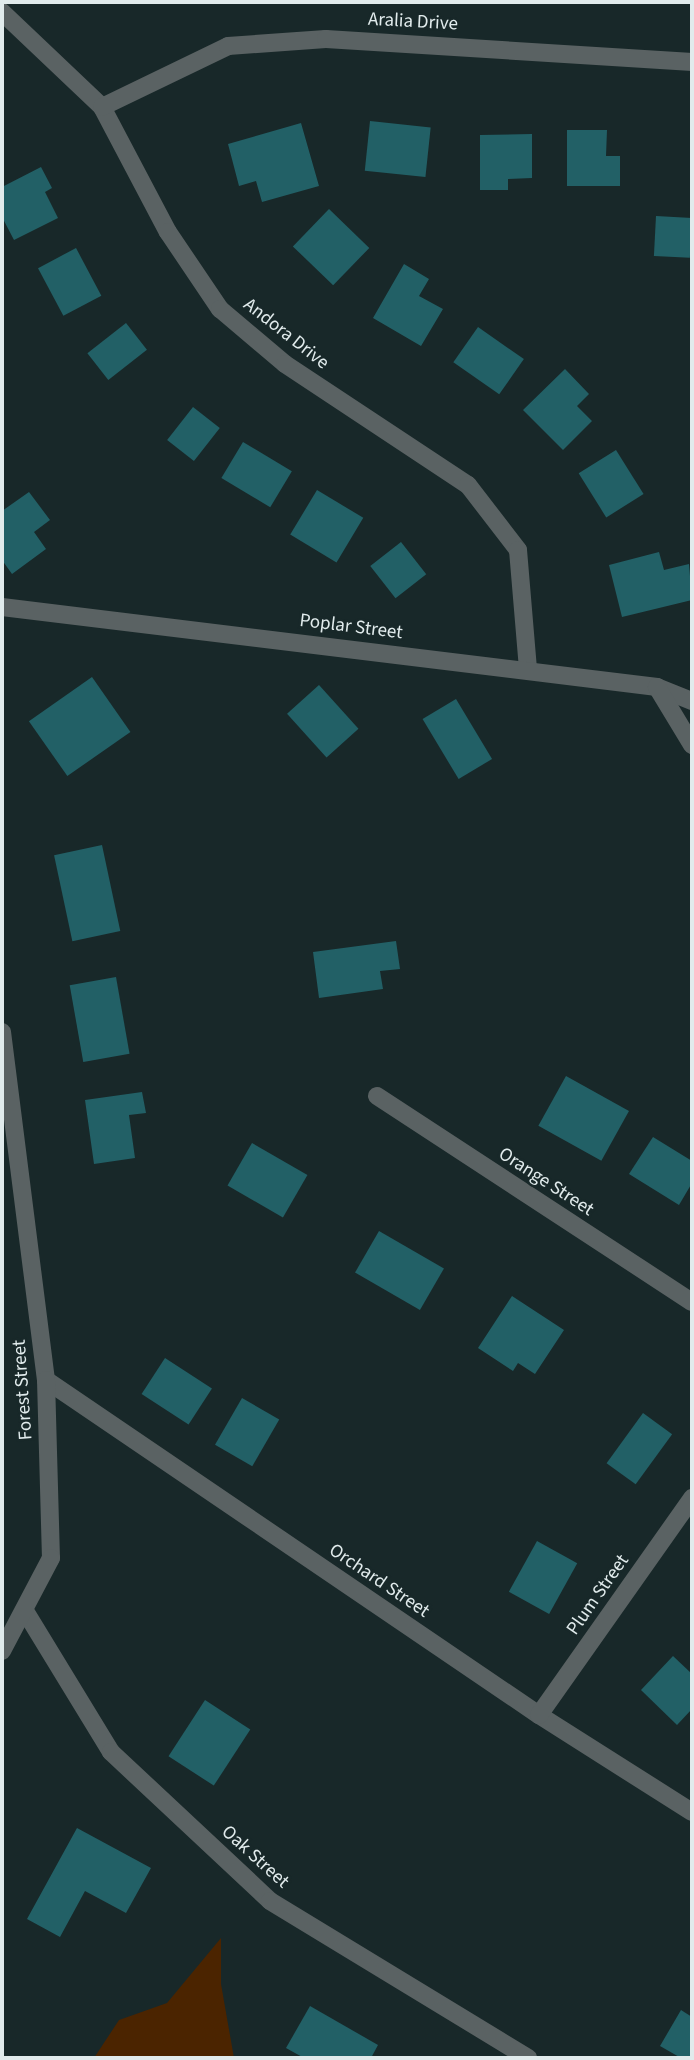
<!DOCTYPE html>
<html>
<head>
<meta charset="utf-8">
<style>
	body { margin:0 }
	#map { position:relative; width:694px; height:2060px; overflow:hidden; background:#182829; font-family:"Source Sans 3",sans-serif }
	div>[style] { position:absolute }
	[style*='--x'] { left:calc(var(--x)*1px); top:calc(var(--y)*1px); width:calc(var(--w)*1px); rotate:calc(var(--a)*1deg) }
	.green>* { inset:0; background:#4b2400 }
	.building>* { inset:0; background:#226066; transform-origin:0 0 }
	.minor>* { height:18px; margin:-9px; padding:0 9px; transform-origin:9px; border-radius:9px; background:#5a6263 }
	.tertiary>* { height:18px; margin:-9px; padding:0 9px; transform-origin:9px; border-radius:9px; background:#5a6263 }
	span { translate:-50% -50%; white-space:nowrap; text-align:center; line-height:1.15; -webkit-text-stroke:5px #182829; paint-order:stroke }
	.street-label { font-size:19px; color:#e1ebec }
	.frame { position:absolute; inset:0; border:4px solid #e1ebec; pointer-events:none }
</style>
</head>
<body>
<div id="map">
	<div class="green">
		<div style="clip-path:polygon(221px 1938px,221px 1984px,234px 2058px,94px 2058px,119px 2020px,167px 2003px)"></div>
	</div>
	<div class="building">
		<div style="left:370px;top:121px;width:61px;height:50px;rotate:6deg"></div>
		<div style="clip-path:polygon(301px 123px,319px 186px,262px 202px,256px 181px,239px 186px,228px 144px)"></div>
		<div style="clip-path:polygon(567px 130px,607px 130px,606px 156px,620px 156px,620px 186px,567px 186px)"></div>
		<div style="clip-path:polygon(532px 134px,532px 178px,508px 179px,508px 190px,480px 190px,480px 135px)"></div>
		<div style="clip-path:polygon(41px 167px,52px 188px,45px 192px,58px 218px,14px 240px,2px 217px,2px 187px)"></div>
		<div style="left:329px;top:209px;width:56px;height:52px;rotate:44deg"></div>
		<div style="left:656px;top:216px;width:36px;height:40px;rotate:3deg"></div>
		<div style="left:76px;top:248px;width:54px;height:43px;rotate:62deg"></div>
		<div style="clip-path:polygon(404px 264px,429px 279px,419px 296px,443px 309px,421px 346px,373px 318px)"></div>
		<div style="left:126px;top:323px;width:34px;height:49px;rotate:52deg"></div>
		<div style="left:478px;top:327px;width:56px;height:43px;rotate:35deg"></div>
		<div style="clip-path:polygon(565px 369px,589px 394px,577px 406px,592px 421px,563px 450px,523px 410px)"></div>
		<div style="left:193px;top:407px;width:34px;height:42px;rotate:38deg"></div>
		<div style="left:243px;top:442px;width:57px;height:42px;rotate:31deg"></div>
		<div style="left:616px;top:450px;width:52px;height:44px;rotate:58deg"></div>
		<div style="left:317px;top:490px;width:54px;height:52px;rotate:31deg"></div>
		<div style="clip-path:polygon(29px 492px,50px 520px,34px 532px,46px 549px,12px 574px,2px 560px,2px 511px)"></div>
		<div style="left:401px;top:542px;width:41px;height:39px;rotate:52deg"></div>
		<div style="clip-path:polygon(659px 552px,664px 570px,689px 564px,692px 600px,622px 617px,609px 565px)"></div>
		<div style="left:92px;top:677px;width:67px;height:77px;rotate:55deg"></div>
		<div style="left:319px;top:685px;width:59px;height:43px;rotate:48deg"></div>
		<div style="left:456px;top:699px;width:70px;height:39px;rotate:59deg"></div>
		<div style="left:102px;top:845px;width:88px;height:49px;rotate:78deg"></div>
		<div style="clip-path:polygon(396px 941px,400px 969px,380px 971px,383px 989px,319px 998px,313px 952px)"></div>
		<div style="left:116px;top:977px;width:78px;height:47px;rotate:80deg"></div>
		<div style="left:566px;top:1076px;width:72px;height:57px;rotate:29deg"></div>
		<div style="clip-path:polygon(142px 1092px,146px 1113px,129px 1115px,135px 1158px,94px 1164px,85px 1100px)"></div>
		<div style="clip-path:polygon(653px 1137px,692px 1161px,692px 1183px,679px 1205px,629px 1174px)"></div>
		<div style="left:252px;top:1143px;width:64px;height:49px;rotate:30deg"></div>
		<div style="left:379px;top:1231px;width:75px;height:48px;rotate:30deg"></div>
		<div style="clip-path:polygon(512px 1296px,564px 1330px,535px 1374px,518px 1363px,513px 1371px,478px 1348px)"></div>
		<div style="left:165px;top:1358px;width:56px;height:43px;rotate:33deg"></div>
		<div style="left:242px;top:1398px;width:43px;height:54px;rotate:30deg"></div>
		<div style="left:643px;top:1413px;width:36px;height:62px;rotate:36deg"></div>
		<div style="left:537px;top:1541px;width:46px;height:58px;rotate:29deg"></div>
		<div style="clip-path:polygon(673px 1656px,692px 1674px,692px 1709px,677px 1725px,641px 1690px)"></div>
		<div style="left:205px;top:1700px;width:54px;height:67px;rotate:33deg"></div>
		<div style="clip-path:polygon(77px 1828px,151px 1868px,126px 1913px,85px 1891px,60px 1937px,27px 1919px)"></div>
		<div style="clip-path:polygon(310px 2006px,378px 2045px,371px 2058px,304px 2058px,286px 2048px)"></div>
		<div style="clip-path:polygon(681px 2010px,692px 2017px,692px 2058px,681px 2058px,660px 2046px)"></div>
	</div>
	<div class="minor">
		<div style="--x:2;--y:12;--w:138;--a:43.5"></div>
		<div style="--x:102;--y:107;--w:141;--a:62.2"></div>
		<div style="--x:168;--y:232;--w:93;--a:56"></div>
		<div style="--x:220;--y:309;--w:85;--a:40.2"></div>
		<div style="--x:285;--y:364;--w:219;--a:33.5"></div>
		<div style="--x:468;--y:485;--w:82;--a:52.4"></div>
		<div style="--x:518;--y:550;--w:119;--a:85.2"></div>
		<div style="--x:102;--y:107;--w:140;--a:-25.8"></div>
		<div style="--x:228;--y:46;--w:98;--a:-4.1"></div>
		<div style="--x:326;--y:39;--w:367;--a:3.6"></div>
		<div style="--x:2;--y:607;--w:660;--a:6.96"></div>
		<div style="--x:657;--y:687;--w:38;--a:22"></div>
		<div style="--x:657;--y:687;--w:68;--a:58.9"></div>
		<div style="--x:377;--y:1096;--w:376;--a:33.2"></div>
		<div style="--x:46;--y:1380;--w:596;--a:34.2"></div>
		<div style="--x:539;--y:1715;--w:181;--a:32.4"></div>
		<div style="--x:25;--y:1611;--w:165;--a:58.6"></div>
		<div style="--x:111;--y:1752;--w:218;--a:43.1"></div>
		<div style="--x:270;--y:1901;--w:302;--a:31.3"></div>
		<div style="--x:539;--y:1715;--w:266;--a:-54.8"></div>
	</div>
	<div class="tertiary">
		<div style="--x:2;--y:1032;--w:351;--a:82.8"></div>
		<div style="--x:46;--y:1380;--w:178;--a:88.4"></div>
		<div style="--x:51;--y:1558;--w:105;--a:117.8"></div>
	</div>
	<div class="street-label">
		<span style="left:413px;top:22px;rotate:3deg">Aralia Drive</span>
		<span style="left:286px;top:334px;rotate:38deg">Andora Drive</span>
		<span style="left:351px;top:627px;rotate:7deg">Poplar Street</span>
		<span style="left:546px;top:1182px;rotate:33deg">Orange Street</span>
		<span style="left:23px;top:1390px;rotate:-94deg">Forest Street</span>
		<span style="left:379px;top:1581px;rotate:34deg">Orchard Street</span>
		<span style="left:598px;top:1595px;rotate:-55deg">Plum Street</span>
		<span style="left:255px;top:1857px;rotate:42deg">Oak Street</span>
	</div>
	<div class="frame"></div>
</div>
</body>
</html>
